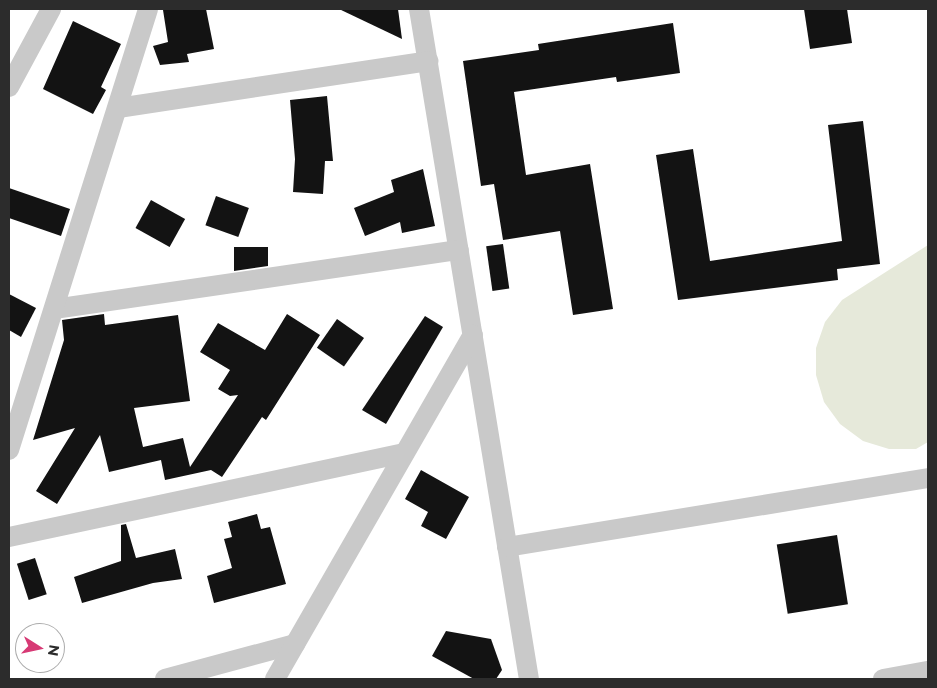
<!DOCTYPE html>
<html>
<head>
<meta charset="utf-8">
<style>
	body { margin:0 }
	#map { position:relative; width:937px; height:688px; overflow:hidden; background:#fff; font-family:Montserrat,sans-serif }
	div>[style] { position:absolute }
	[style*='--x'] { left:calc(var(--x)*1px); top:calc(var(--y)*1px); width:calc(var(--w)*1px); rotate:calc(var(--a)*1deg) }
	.green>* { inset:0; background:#e6e9da }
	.building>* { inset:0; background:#131313; transform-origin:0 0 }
	.street>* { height:20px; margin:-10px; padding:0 10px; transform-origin:10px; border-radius:10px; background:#c9c9c9 }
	span { translate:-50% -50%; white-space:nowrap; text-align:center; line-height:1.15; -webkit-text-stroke:5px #fff; paint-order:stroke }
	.frame { position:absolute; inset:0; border:10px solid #2c2c2c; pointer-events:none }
	.north { position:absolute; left:15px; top:623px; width:50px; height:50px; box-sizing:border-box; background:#fff; border:1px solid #ababab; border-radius:50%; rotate:100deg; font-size:14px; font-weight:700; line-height:20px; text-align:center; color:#2c2c2c }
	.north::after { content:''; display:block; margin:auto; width:18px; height:22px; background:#d73a75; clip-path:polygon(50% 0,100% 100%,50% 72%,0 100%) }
</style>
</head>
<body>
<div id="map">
	<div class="green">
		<div style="clip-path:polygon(928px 245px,928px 442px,916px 449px,889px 449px,863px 441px,840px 424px,824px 402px,816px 375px,816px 348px,825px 322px,842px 300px)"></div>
	</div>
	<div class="building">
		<div style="clip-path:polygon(206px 9px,214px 49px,187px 54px,189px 62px,160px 65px,153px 46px,168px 42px,163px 10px)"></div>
		<div style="clip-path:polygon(339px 9px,398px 9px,402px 39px)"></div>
		<div style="clip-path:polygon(804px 9px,847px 9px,852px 43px,810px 49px)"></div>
		<div style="clip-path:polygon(73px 21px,121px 44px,101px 87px,106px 90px,93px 114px,43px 89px)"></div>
		<div style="clip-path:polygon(673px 23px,680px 73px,617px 82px,616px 77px,514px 92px,526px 175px,590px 164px,613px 309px,573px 315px,560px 231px,503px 240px,494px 184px,481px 186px,463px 61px,539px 50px,538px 44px)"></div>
		<div style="clip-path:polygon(327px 96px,333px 161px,325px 161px,323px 194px,293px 192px,295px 159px,290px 100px)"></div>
		<div style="clip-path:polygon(863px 121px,880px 264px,837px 269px,838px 280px,678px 300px,656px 155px,693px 149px,710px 261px,842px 241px,828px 125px)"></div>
		<div style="clip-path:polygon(423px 169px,435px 226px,402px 233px,400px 222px,365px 236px,354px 208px,394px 192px,391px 180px)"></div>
		<div style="clip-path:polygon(9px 188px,70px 209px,61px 236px,9px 218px)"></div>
		<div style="left:216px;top:196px;width:35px;height:31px;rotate:20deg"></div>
		<div style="left:151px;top:200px;width:39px;height:32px;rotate:29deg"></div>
		<div style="left:503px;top:244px;width:45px;height:17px;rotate:82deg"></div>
		<div style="clip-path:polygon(234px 247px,268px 247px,268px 266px,234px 271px)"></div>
		<div style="clip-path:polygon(9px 294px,36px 308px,21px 337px,9px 330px)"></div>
		<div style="clip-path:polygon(104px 314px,105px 325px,178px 315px,190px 401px,134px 408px,143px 447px,183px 438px,190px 467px,238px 395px,230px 396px,218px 389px,230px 370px,200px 352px,218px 323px,265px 350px,287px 314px,320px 335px,266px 420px,262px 417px,222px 477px,211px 470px,165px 480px,161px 460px,109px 472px,100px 435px,57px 504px,36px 491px,75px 428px,33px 440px,64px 340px,62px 320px)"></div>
		<div style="clip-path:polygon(425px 316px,443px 327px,386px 424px,362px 410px)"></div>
		<div style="left:337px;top:319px;width:33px;height:35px;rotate:35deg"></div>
		<div style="clip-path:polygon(421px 470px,469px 497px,446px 539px,421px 526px,428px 512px,405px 499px)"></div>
		<div style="clip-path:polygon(257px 514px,261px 529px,270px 527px,286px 584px,214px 603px,207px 576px,232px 568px,224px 539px,232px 537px,228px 522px)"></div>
		<div style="clip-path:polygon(126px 524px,136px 558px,175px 549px,182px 579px,153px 583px,82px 603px,74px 577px,121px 561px,121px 525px)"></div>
		<div style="left:837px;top:535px;width:70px;height:61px;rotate:81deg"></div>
		<div style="left:35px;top:558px;width:38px;height:19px;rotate:72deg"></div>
		<div style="clip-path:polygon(446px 631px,491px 639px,502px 670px,496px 679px,474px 679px,432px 656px)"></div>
	</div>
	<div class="street">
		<div style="--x:419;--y:9;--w:679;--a:80.68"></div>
		<div style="--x:9;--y:87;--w:89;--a:-61.7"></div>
		<div style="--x:118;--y:108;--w:314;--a:-8.6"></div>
		<div style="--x:54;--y:309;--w:409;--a:-8.3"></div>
		<div style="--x:9;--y:450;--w:462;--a:-72.5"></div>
		<div style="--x:9;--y:537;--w:404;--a:-12"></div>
		<div style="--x:507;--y:547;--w:427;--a:-9.3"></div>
		<div style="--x:165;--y:679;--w:135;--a:-15.1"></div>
		<div style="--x:275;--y:679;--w:397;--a:-60.1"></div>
		<div style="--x:883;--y:679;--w:46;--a:-10.1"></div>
	</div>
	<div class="frame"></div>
	<div class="north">N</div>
</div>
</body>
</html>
